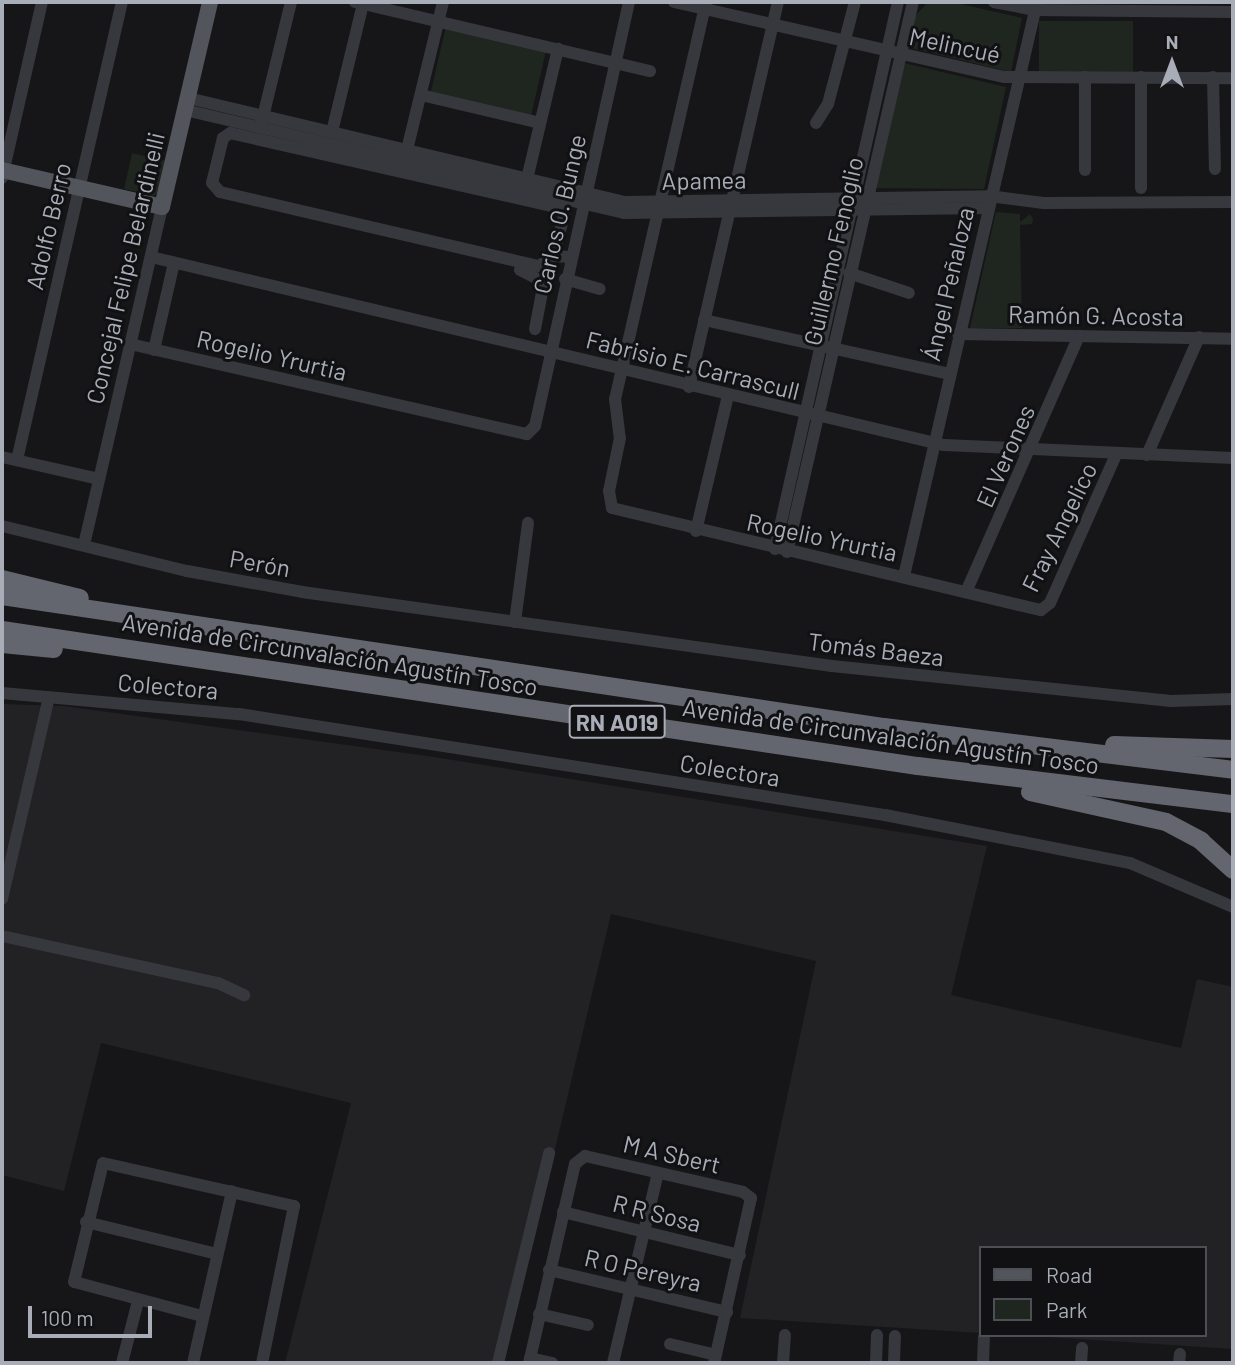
<!DOCTYPE html>
<html>
<head>
<meta charset="utf-8">
<style>
	body { margin:0 }
	#map { position:relative; width:1235px; height:1365px; overflow:hidden; background:#161618; font-family:Barlow,sans-serif }
	div>[style] { position:absolute }
	[style*='--x'] { left:calc(var(--x)*1px); top:calc(var(--y)*1px); width:calc(var(--w)*1px); rotate:calc(var(--a)*1deg) }
	.built>* { inset:0; background:#222225 }
	.green>* { inset:0; background:#1e261f; transform-origin:0 0 }
	.minor>* { height:12px; margin:-6px; padding:0 6px; transform-origin:6px; border-radius:6px; background:#37383d }
	.major>* { height:16px; margin:-8px; padding:0 8px; transform-origin:8px; border-radius:8px; background:#53555c }
	.highway>* { height:18px; margin:-9px; padding:0 9px; transform-origin:9px; border-radius:9px; background:#63666e }
	span { translate:-50% -50%; white-space:nowrap; text-align:center; line-height:1.15; -webkit-text-stroke:6px #111113; paint-order:stroke }
	.shield-label span { padding:2px 5px; background:#111113; border:2px solid; border-radius:5px; -webkit-text-stroke-width:0 }
	.shield-label { font-size:23px; color:#a8adb8; font-weight:700 }
	.street-label { font-size:24px; color:#a8adb8 }
	.frame { position:absolute; inset:0; border:4px solid #a8adb8; pointer-events:none }
	.legend { position:absolute; left:979px; top:1246px; width:228px; height:91px; box-sizing:border-box; background:#111113; border:2px solid #4d4f55; margin:0; padding:9px 12px; list-style:none; font-size:21px; color:#a8adb8 }
	.legend li { display:flex; align-items:center; gap:14px; height:35px }
	.legend b { width:35px; border:2px solid #4d4f55 }
	.north { position:absolute; left:1137px; top:28px; width:70px; height:70px; -webkit-text-stroke:5px #111113; paint-order:stroke; rotate:0deg; font-size:19px; font-weight:700; line-height:28px; text-align:center; color:#a8adb8 }
	.north::after { content:''; display:block; margin:auto; width:24px; height:32px; background:#a8adb8; clip-path:polygon(50% 0,100% 100%,50% 72%,0 100%) }
	.scale { position:absolute; left:28px; top:1306px; width:124px; height:32px; box-sizing:border-box; border:4px solid #a8adb8; border-top:0; padding-left:9px; font-size:21px; line-height:24px; white-space:nowrap; color:#a8adb8; -webkit-text-stroke:5px #111113; paint-order:stroke }
</style>
</head>
<body>
<div id="map">
	<div class="built">
		<div style="clip-path:polygon(2px 704px,64px 706px,434px 757px,987px 846px,951px 995px,1181px 1048px,1197px 979px,1233px 987px,1233px 1349px,1017px 1335px,1205px 1335px,1205px 1248px,981px 1248px,981px 1333px,740px 1318px,816px 961px,611px 914px,504px 1363px,285px 1363px,351px 1103px,101px 1043px,64px 1191px,2px 1175px)"></div>
	</div>
	<div class="green">
		<div style="clip-path:polygon(928px 2px,952px 2px,1022px 18px,1011px 72px,907px 47px,915px 16px)"></div>
		<div style="left:1039px;top:21px;width:94px;height:53px"></div>
		<div style="left:446px;top:26px;width:103px;height:70px;rotate:13deg"></div>
		<div style="clip-path:polygon(904px 63px,1006px 87px,984px 189px,876px 188px)"></div>
		<div style="clip-path:polygon(132px 153px,167px 161px,161px 191px,154px 196px,124px 189px)"></div>
		<div style="clip-path:polygon(996px 212px,1020px 214px,1020px 222px,1030px 214px,1033px 219px,1032px 224px,1020px 225px,1022px 328px,970px 328px)"></div>
	</div>
	<div class="minor">
		<div style="--x:355;--y:2;--w:303;--a:13.2"></div>
		<div style="--x:674;--y:2;--w:339;--a:12.8"></div>
		<div style="--x:1005;--y:77;--w:228;--a:0.3"></div>
		<div style="--x:706;--y:2;--w:407;--a:102.9"></div>
		<div style="--x:615;--y:399;--w:39;--a:83"></div>
		<div style="--x:620;--y:438;--w:54;--a:101.7"></div>
		<div style="--x:609;--y:491;--w:17;--a:80"></div>
		<div style="--x:612;--y:508;--w:441;--a:13.4"></div>
		<div style="--x:1041;--y:610;--w:11;--a:-38"></div>
		<div style="--x:1050;--y:603;--w:162;--a:-66"></div>
		<div style="--x:994;--y:2;--w:42;--a:11"></div>
		<div style="--x:1035;--y:10;--w:198;--a:0.6"></div>
		<div style="--x:1085;--y:77;--w:93;--a:90"></div>
		<div style="--x:1141;--y:77;--w:111;--a:90"></div>
		<div style="--x:1213;--y:77;--w:92;--a:88.8"></div>
		<div style="--x:421;--y:95;--w:122;--a:13.2"></div>
		<div style="--x:188;--y:98;--w:450;--a:13.4"></div>
		<div style="--x:626;--y:202;--w:363;--a:-0.9"></div>
		<div style="--x:989;--y:196;--w:55;--a:7.3"></div>
		<div style="--x:1044;--y:203;--w:189;--a:-0.3"></div>
		<div style="--x:185;--y:110;--w:451;--a:13.2"></div>
		<div style="--x:624;--y:213;--w:362;--a:-0.8"></div>
		<div style="--x:262;--y:121;--w:122;--a:-76.3"></div>
		<div style="--x:816;--y:123;--w:22;--a:-58"></div>
		<div style="--x:828;--y:104;--w:106;--a:-75.2"></div>
		<div style="--x:332;--y:132;--w:132;--a:-76.4"></div>
		<div style="--x:405;--y:158;--w:161;--a:-76.3"></div>
		<div style="--x:2;--y:178;--w:180;--a:-77.2"></div>
		<div style="--x:527;--y:179;--w:134;--a:-76.6"></div>
		<div style="--x:553;--y:256;--w:41;--a:-74.6"></div>
		<div style="--x:564;--y:216;--w:9;--a:-117"></div>
		<div style="--x:560;--y:208;--w:338;--a:-167.2"></div>
		<div style="--x:230;--y:133;--w:9;--a:144"></div>
		<div style="--x:223;--y:138;--w:46;--a:103.7"></div>
		<div style="--x:212;--y:183;--w:12;--a:48"></div>
		<div style="--x:220;--y:192;--w:327;--a:13.1"></div>
		<div style="--x:539;--y:266;--w:17;--a:-36"></div>
		<div style="--x:553;--y:256;--w:17;--a:3"></div>
		<div style="--x:151;--y:257;--w:815;--a:13.34"></div>
		<div style="--x:944;--y:445;--w:289;--a:2.6"></div>
		<div style="--x:520;--y:270;--w:27;--a:27"></div>
		<div style="--x:544;--y:282;--w:48;--a:100.8"></div>
		<div style="--x:849;--y:273;--w:63;--a:18.4"></div>
		<div style="--x:565;--y:279;--w:36;--a:16"></div>
		<div style="--x:704;--y:320;--w:251;--a:12.4"></div>
		<div style="--x:958;--y:334;--w:275;--a:1"></div>
		<div style="--x:130;--y:344;--w:407;--a:12.8"></div>
		<div style="--x:527;--y:434;--w:11;--a:-45"></div>
		<div style="--x:535;--y:426;--w:434;--a:-77.5"></div>
		<div style="--x:154;--y:350;--w:89;--a:-77.1"></div>
		<div style="--x:689;--y:387;--w:395;--a:-77"></div>
		<div style="--x:1147;--y:455;--w:129;--a:-66.2"></div>
		<div style="--x:2;--y:457;--w:99;--a:12.8"></div>
		<div style="--x:17;--y:460;--w:470;--a:-77.1"></div>
		<div style="--x:2;--y:526;--w:190;--a:13.7"></div>
		<div style="--x:187;--y:571;--w:117;--a:10.3"></div>
		<div style="--x:302;--y:592;--w:535;--a:7.95"></div>
		<div style="--x:832;--y:666;--w:341;--a:5.9"></div>
		<div style="--x:1171;--y:701;--w:62;--a:-1.8"></div>
		<div style="--x:696;--y:531;--w:139;--a:-76.7"></div>
		<div style="--x:84;--y:545;--w:347;--a:-77"></div>
		<div style="--x:775;--y:549;--w:561;--a:-77.33"></div>
		<div style="--x:787;--y:552;--w:564;--a:-77.1"></div>
		<div style="--x:904;--y:576;--w:589;--a:-76.95"></div>
		<div style="--x:966;--y:592;--w:280;--a:-66.2"></div>
		<div style="--x:515;--y:622;--w:100;--a:-82.5"></div>
		<div style="--x:2;--y:693;--w:238;--a:5.1"></div>
		<div style="--x:239;--y:714;--w:654;--a:8.89"></div>
		<div style="--x:885;--y:815;--w:250;--a:11.1"></div>
		<div style="--x:1130;--y:863;--w:112;--a:23.1"></div>
		<div style="--x:2;--y:899;--w:207;--a:-76.9"></div>
		<div style="--x:2;--y:936;--w:221;--a:12.3"></div>
		<div style="--x:218;--y:983;--w:29;--a:25"></div>
		<div style="--x:563;--y:1212;--w:182;--a:13.7"></div>
		<div style="--x:86;--y:1222;--w:135;--a:13.7"></div>
		<div style="--x:549;--y:1270;--w:183;--a:13.3"></div>
		<div style="--x:539;--y:1314;--w:50;--a:12.7"></div>
		<div style="--x:202;--y:1316;--w:132;--a:-165.1"></div>
		<div style="--x:74;--y:1282;--w:122;--a:-76.3"></div>
		<div style="--x:103;--y:1163;--w:196;--a:12.7"></div>
		<div style="--x:294;--y:1206;--w:160;--a:101.5"></div>
		<div style="--x:670;--y:1344;--w:47;--a:13.4"></div>
		<div style="--x:530;--y:1358;--w:23;--a:13"></div>
		<div style="--x:122;--y:1363;--w:64;--a:-75.5"></div>
		<div style="--x:193;--y:1363;--w:176;--a:-77.2"></div>
		<div style="--x:498;--y:1363;--w:216;--a:-76.3"></div>
		<div style="--x:529;--y:1363;--w:204;--a:-77"></div>
		<div style="--x:575;--y:1164;--w:13;--a:-39"></div>
		<div style="--x:585;--y:1156;--w:162;--a:12.8"></div>
		<div style="--x:743;--y:1192;--w:10;--a:37"></div>
		<div style="--x:751;--y:1198;--w:169;--a:102.6"></div>
		<div style="--x:613;--y:1363;--w:195;--a:-76.7"></div>
		<div style="--x:783;--y:1363;--w:28;--a:-86"></div>
		<div style="--x:876;--y:1363;--w:28;--a:-88"></div>
		<div style="--x:894;--y:1363;--w:27;--a:-88"></div>
		<div style="--x:983;--y:1363;--w:26;--a:-88"></div>
		<div style="--x:1081;--y:1363;--w:15;--a:-86"></div>
		<div style="--x:1179;--y:1363;--w:9;--a:-84"></div>
	</div>
	<div class="major">
		<div style="--x:2;--y:170;--w:164;--a:13"></div>
		<div style="--x:162;--y:207;--w:211;--a:-76.8"></div>
	</div>
	<div class="highway">
		<div style="--x:2;--y:579;--w:80;--a:13.7"></div>
		<div style="--x:2;--y:596;--w:892;--a:8.45"></div>
		<div style="--x:884;--y:727;--w:352;--a:7"></div>
		<div style="--x:2;--y:630;--w:926;--a:8.45"></div>
		<div style="--x:918;--y:766;--w:317;--a:6.9"></div>
		<div style="--x:2;--y:644;--w:52;--a:5.5"></div>
		<div style="--x:1114;--y:745;--w:119;--a:1.9"></div>
		<div style="--x:1030;--y:792;--w:139;--a:12.4"></div>
		<div style="--x:1166;--y:822;--w:40;--a:28"></div>
		<div style="--x:1201;--y:841;--w:43;--a:42.2"></div>
	</div>
	<div class="shield-label">
		<span style="left:617px;top:722px">RN A019</span>
	</div>
	<div class="street-label">
		<span style="left:955px;top:45px;rotate:12deg">Melincué</span>
		<span style="left:704px;top:180px;rotate:-1deg">Apamea</span>
		<span style="left:559px;top:214px;rotate:-77deg">Carlos O. Bunge</span>
		<span style="left:48px;top:226px;rotate:-77deg">Adolfo Berro</span>
		<span style="left:833px;top:251px;rotate:-77deg">Guillermo Fenoglio</span>
		<span style="left:125px;top:268px;rotate:-77deg">Concejal Felipe Belardinelli</span>
		<span style="left:948px;top:284px;rotate:-77deg">Ángel Peñaloza</span>
		<span style="left:1096px;top:315px;rotate:1deg">Ramón G. Acosta</span>
		<span style="left:272px;top:355px;rotate:13deg">Rogelio Yrurtia</span>
		<span style="left:693px;top:365px;rotate:14deg">Fabrisio E. Carrascull</span>
		<span style="left:1005px;top:456px;rotate:-66deg">El Verones</span>
		<span style="left:1059px;top:527px;rotate:-64deg">Fray Angelico</span>
		<span style="left:822px;top:537px;rotate:12deg">Rogelio Yrurtia</span>
		<span style="left:260px;top:563px;rotate:10deg">Perón</span>
		<span style="left:876px;top:649px;rotate:7deg">Tomás Baeza</span>
		<span style="left:330px;top:654px;rotate:9deg">Avenida de Circunvalación Agustín Tosco</span>
		<span style="left:168px;top:686px;rotate:5deg">Colectora</span>
		<span style="left:891px;top:736px;rotate:8deg">Avenida de Circunvalación Agustín Tosco</span>
		<span style="left:730px;top:770px;rotate:9deg">Colectora</span>
		<span style="left:672px;top:1154px;rotate:13deg">M A Sbert</span>
		<span style="left:657px;top:1213px;rotate:14deg">R R Sosa</span>
		<span style="left:643px;top:1270px;rotate:13deg">R O Pereyra</span>
	</div>
	<div class="frame"></div>
	<ul class="legend">
	<li><b style="height:9px;background:#53555c"></b>Road</li>
	<li><b style="height:19px;background:#1e261f"></b>Park</li>
	</ul>
	<div class="north">N</div>
	<div class="scale">100 m</div>
</div>
</body>
</html>
